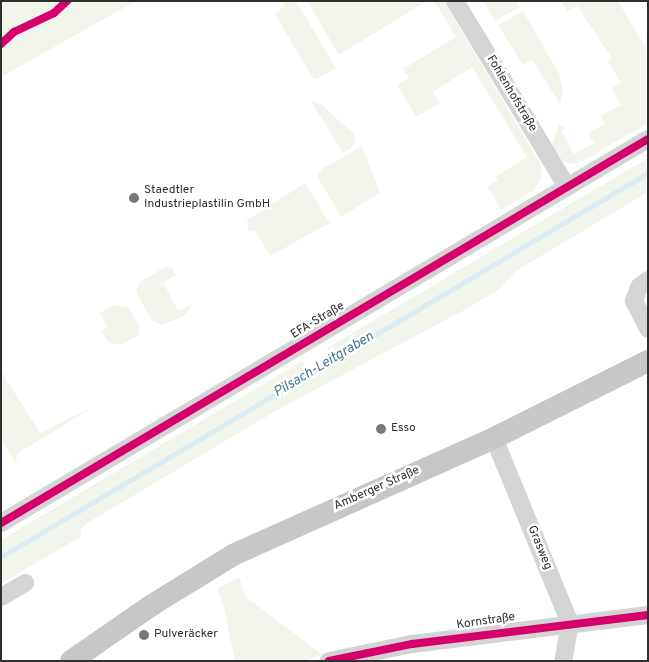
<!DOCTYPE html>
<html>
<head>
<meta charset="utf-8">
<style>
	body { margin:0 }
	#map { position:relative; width:649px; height:662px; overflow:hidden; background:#fff; font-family:Overpass,sans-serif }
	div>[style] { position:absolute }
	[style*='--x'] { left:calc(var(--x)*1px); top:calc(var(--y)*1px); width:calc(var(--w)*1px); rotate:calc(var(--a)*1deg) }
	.green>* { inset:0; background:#f2f5ec }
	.stream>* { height:4.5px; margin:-2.25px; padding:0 2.25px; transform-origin:2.25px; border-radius:2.25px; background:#daebf1 }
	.minor>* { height:18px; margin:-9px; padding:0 9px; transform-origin:9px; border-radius:9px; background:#d4d4d4 }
	.major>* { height:22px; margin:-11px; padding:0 11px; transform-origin:11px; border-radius:11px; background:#c7c7c7 }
	.cycleway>* { height:8px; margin:-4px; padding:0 4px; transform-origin:4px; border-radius:4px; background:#d6006c }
	.dots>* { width:14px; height:14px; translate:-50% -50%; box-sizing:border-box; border:2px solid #fff; border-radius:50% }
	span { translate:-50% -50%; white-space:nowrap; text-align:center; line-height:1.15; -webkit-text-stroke:5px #fff; paint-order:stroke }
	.street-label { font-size:12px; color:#2f2f2f }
	.poi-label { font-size:12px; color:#2f2f2f }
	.left { translate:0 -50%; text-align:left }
	.water-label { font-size:14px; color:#3e7990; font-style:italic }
	.frame { position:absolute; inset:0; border:2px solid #2f2f2f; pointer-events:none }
</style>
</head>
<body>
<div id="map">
	<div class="green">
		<div style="clip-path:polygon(1px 1px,136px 1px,1px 77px)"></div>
		<div style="clip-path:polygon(283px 1px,296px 1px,336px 68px,317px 79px,312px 77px,275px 14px,285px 6px)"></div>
		<div style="clip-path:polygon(307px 1px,427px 1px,339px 55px)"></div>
		<div style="clip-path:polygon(434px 1px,444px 1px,541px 165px,541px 179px,534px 190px,501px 210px,487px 186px,498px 181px,495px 177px,527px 157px,472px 67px,433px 92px,440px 103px,416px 117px,397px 85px,409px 78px,403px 69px,456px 37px)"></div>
		<div style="clip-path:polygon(483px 1px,517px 1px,520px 7px,495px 21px)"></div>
		<div style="clip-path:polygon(561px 1px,618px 1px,648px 52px,648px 123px,581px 162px,570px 164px,563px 161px,552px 146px,559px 124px,566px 128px,561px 131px,574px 154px,594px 143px,588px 133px,605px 124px,600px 116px,621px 105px,612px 88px,621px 83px,608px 61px,612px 58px,577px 6px,567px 11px)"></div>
		<div style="clip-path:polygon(523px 11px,559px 73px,563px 90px,560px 104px,532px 60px,523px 65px,498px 25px)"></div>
		<div style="clip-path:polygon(310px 100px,322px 105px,353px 133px,356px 140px,351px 148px,343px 153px)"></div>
		<div style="clip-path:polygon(362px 146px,380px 193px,341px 217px,317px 176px,322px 169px)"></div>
		<div style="clip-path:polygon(648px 158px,648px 192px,516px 271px,498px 290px,470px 307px,281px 408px,89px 522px,81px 529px,80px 537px,1px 584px,1px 540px,302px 361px,307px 369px,331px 355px,327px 348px)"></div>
		<div style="clip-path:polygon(305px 183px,330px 223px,270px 256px,255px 230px,249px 232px,247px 220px)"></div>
		<div style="clip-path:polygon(165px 267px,172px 268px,176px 275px,163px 282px,178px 311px,190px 305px,191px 308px,182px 317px,161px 325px,151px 320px,136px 291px,140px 282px)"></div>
		<div style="clip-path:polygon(115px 305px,128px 307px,140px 327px,138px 336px,120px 345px,109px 343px,101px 331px,108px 327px,99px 313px)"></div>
		<div style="clip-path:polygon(1px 371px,40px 433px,95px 406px,17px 454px,16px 464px,1px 438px)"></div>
		<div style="clip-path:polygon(239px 577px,246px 597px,323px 655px,303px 661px,235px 661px,224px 607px,217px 589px)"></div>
	</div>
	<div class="stream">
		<div style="--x:1;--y:557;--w:752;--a:-30.69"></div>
	</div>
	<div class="minor">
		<div style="--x:455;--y:1;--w:217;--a:58.9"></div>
		<div style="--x:648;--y:280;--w:11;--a:142"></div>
		<div style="--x:639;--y:287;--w:15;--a:110"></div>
		<div style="--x:634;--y:301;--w:31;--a:63"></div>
		<div style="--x:494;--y:438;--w:200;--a:67.7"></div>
		<div style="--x:570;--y:623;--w:39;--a:100"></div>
		<div style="--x:1;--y:523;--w:752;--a:-30.69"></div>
		<div style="--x:1;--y:597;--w:28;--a:-30"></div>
		<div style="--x:329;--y:661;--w:85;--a:-11.6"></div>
		<div style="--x:412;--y:644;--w:238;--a:-7"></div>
	</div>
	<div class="major">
		<div style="--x:71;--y:661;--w:98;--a:-34.7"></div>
		<div style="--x:152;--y:605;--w:97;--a:-31.6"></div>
		<div style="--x:235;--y:554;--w:284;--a:-24.1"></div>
		<div style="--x:494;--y:438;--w:172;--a:-26.6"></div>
	</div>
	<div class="cycleway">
		<div style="--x:1;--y:44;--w:18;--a:-43"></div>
		<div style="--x:14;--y:32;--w:44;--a:-25.4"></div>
		<div style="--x:54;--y:13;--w:18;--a:-43"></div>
		<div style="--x:1;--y:523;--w:752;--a:-30.69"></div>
		<div style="--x:329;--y:661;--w:85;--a:-11.6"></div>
		<div style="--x:412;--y:644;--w:238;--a:-7"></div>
	</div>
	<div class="dots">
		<div style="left:134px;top:198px;background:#787878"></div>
		<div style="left:381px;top:429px;background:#787878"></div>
		<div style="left:144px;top:635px;background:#787878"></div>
	</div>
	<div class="street-label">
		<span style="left:511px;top:94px;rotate:59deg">Fohlenhofstraße</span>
		<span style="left:318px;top:321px;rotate:-31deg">EFA-Straße</span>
		<span style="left:377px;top:489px;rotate:-24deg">Amberger Straße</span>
		<span style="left:539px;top:548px;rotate:68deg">Grasweg</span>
		<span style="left:486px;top:622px;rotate:-8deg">Kornstraße</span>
	</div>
	<div class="poi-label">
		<span class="left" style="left:144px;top:198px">Staedtler<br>Industrieplastilin GmbH</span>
		<span class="left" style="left:391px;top:429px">Esso</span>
		<span class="left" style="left:154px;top:635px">Pulveräcker</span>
	</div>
	<div class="water-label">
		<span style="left:324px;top:365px;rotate:-31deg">Pilsach-Leitgraben</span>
	</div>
	<div class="frame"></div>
</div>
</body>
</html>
